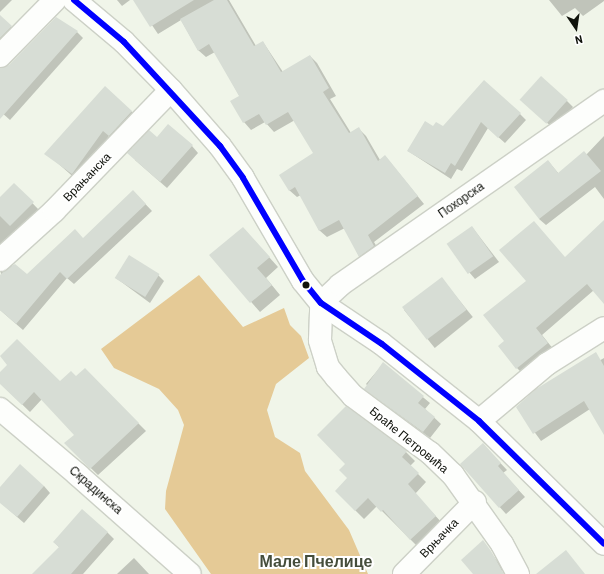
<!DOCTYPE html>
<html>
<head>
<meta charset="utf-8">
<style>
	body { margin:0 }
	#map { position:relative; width:604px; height:574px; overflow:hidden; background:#f0f5e9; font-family:Barlow,sans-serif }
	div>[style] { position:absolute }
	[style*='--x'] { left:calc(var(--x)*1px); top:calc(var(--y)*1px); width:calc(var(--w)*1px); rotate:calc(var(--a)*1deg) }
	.forest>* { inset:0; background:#e5ca96 }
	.shadow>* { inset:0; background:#0003; transform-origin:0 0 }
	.building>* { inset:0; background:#d7ddd5; transform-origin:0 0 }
	.roads { filter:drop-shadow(1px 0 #ccd0c6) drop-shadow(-1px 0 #ccd0c6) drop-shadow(0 1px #ccd0c6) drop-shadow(0 -1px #ccd0c6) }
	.minor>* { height:22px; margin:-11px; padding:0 11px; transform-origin:11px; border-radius:11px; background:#fdfefc }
	.bus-1>* { height:6px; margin:-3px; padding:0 3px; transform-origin:3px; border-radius:3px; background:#00f }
	.dots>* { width:11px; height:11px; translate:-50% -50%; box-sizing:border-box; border:2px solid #fff; border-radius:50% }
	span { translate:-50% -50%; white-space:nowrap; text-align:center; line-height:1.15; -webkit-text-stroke:4px #fff; paint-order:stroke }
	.street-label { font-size:12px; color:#10130c }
	.district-label { font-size:16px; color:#454d3b; font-weight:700 }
	.north { position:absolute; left:556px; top:8px; width:40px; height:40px; -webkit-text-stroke:3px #fff; paint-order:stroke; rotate:167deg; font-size:11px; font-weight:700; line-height:16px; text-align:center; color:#10130c }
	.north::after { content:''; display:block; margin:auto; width:14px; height:18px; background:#10130c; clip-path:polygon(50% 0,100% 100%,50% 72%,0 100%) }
</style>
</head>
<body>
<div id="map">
	<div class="forest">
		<div style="clip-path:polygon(199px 275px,243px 327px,284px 308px,290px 325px,301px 336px,309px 358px,276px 384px,267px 410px,275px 437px,300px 453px,305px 471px,349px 530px,368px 574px,211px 574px,165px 509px,166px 491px,184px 425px,178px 410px,159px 389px,114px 368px,101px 349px)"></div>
	</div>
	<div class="shadow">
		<div style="clip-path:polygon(0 0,12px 0,0 12px)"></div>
		<div style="clip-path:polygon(117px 0,130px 0,122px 6px)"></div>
		<div style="clip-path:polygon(135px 0,229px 0,256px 46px,263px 42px,283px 72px,310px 56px,317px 63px,336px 96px,330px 99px,351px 133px,358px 128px,366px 136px,380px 160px,385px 156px,424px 204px,374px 242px,381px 254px,367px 263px,359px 256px,345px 228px,327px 237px,319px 230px,301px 195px,297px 197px,289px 190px,315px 153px,295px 120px,274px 132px,265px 122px,251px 130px,244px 122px,240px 97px,215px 52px,206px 57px,198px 50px,181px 20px,158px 34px)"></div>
		<div style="clip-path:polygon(549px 0,604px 0,604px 1px,583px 16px,575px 8px,562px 16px)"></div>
		<div style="clip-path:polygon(0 16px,18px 33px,0 52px)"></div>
		<div style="clip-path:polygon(77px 32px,83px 38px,10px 120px,0 111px,0 76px)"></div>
		<div style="clip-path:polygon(567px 101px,573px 107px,554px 129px,527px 105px)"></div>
		<div style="clip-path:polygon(131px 111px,138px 118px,116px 142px,109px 136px,78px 181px,53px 159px)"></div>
		<div style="clip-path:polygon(520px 114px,526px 120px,505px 143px,488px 128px,462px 171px,457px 169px,451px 179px,408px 151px,443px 127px)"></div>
		<div style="clip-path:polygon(604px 136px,604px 199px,595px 187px,546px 225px,539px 219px,548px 161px,559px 174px,586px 155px)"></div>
		<div style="clip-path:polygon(157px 138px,192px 146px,198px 153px,167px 188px,135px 160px)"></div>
		<div style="clip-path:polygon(14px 184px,39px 210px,0 249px,0 198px)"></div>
		<div style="clip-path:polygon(133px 191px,152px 211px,74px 284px,67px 278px,23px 330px,0 310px,1px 272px,14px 265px,27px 276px,83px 239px)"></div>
		<div style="clip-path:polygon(472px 227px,499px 262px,475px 279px,469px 272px)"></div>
		<div style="clip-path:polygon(243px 228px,278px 267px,266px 278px,280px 295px,260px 312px,211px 256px)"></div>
		<div style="clip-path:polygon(604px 248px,604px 302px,594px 290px,542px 335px,554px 350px,524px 375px,517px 368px,505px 341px,566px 258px)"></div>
		<div style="clip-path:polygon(158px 275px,164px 281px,150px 303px,116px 278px)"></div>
		<div style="left:442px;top:279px;width:49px;height:49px;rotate:51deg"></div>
		<div style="clip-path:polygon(604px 358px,604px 433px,590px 409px,541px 441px,517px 408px)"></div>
		<div style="clip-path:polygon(383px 364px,430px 403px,425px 409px,441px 424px,430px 438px,365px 389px,368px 386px,366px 384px)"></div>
		<div style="clip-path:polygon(85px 370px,146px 431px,98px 475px,66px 444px,75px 435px,42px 399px,30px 412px,0 383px,0 374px,60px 382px,76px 378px)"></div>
		<div style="clip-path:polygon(346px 408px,406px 452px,415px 461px,410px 466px,426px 482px,415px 494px,444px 525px,419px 548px,377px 506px,364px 519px,336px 491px,349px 478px)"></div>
		<div style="clip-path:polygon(489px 451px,507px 470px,503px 473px,525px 497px,506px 514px,461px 464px)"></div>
		<div style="clip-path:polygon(44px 486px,50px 493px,24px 523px,0 502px,0 488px)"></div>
		<div style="clip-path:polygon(107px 532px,114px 539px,83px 574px,35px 574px,60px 548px,54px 542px)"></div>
		<div style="clip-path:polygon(483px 542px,503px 569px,498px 574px,474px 574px)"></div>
		<div style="clip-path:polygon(134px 558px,149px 574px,117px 574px)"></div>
	</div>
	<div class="building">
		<div style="clip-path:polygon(133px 0,194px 0,150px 27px)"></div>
		<div style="clip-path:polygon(214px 0,227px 0,254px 46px,263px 41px,281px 72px,310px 55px,329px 88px,323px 92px,349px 133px,359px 127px,378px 161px,385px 155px,418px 196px,368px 235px,374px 246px,359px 257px,339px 220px,319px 231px,295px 187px,289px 191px,279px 175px,313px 153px,288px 112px,266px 125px,259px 114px,243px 123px,230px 101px,239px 96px,209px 44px,198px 51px,180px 19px)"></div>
		<div style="clip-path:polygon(0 15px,12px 26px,0 38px)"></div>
		<div style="clip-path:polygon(56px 17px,78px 31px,0 119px,0 68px,9px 65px)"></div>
		<div style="left:541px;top:76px;width:36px;height:32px;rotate:42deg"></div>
		<div style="clip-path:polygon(484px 80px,521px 113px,498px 138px,481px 122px,455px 166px,451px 163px,445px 173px,407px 151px,425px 121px,433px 126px,436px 122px,443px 126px)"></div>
		<div style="clip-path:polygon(105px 86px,132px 111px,109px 136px,103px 131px,72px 174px,44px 154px)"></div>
		<div style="clip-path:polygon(168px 124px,193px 145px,160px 182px,127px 153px,149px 130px,157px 137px)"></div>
		<div style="clip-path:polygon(584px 151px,601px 171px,539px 219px,514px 187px,548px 160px,558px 173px)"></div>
		<div style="clip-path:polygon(14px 183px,34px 202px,10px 226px,0 216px,0 197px)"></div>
		<div style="clip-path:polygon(133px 190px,146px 204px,67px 279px,60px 272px,16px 324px,0 310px,0 275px,3px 272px,15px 264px,27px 274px,75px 229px,83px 238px)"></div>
		<div style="clip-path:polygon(604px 220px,604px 304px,587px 284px,536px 328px,548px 343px,516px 369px,498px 346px,504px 341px,483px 315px,526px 281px,499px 250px,534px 221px,565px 257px)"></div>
		<div style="left:472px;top:226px;width:37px;height:31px;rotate:55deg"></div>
		<div style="clip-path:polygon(243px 227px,270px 257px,257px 268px,272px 285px,250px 303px,209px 255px)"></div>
		<div style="left:129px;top:255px;width:36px;height:27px;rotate:32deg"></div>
		<div style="left:442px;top:277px;width:41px;height:50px;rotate:53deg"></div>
		<div style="clip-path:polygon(17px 339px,60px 381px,71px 371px,76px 376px,85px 368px,139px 423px,90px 469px,64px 443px,74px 435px,34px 392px,22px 405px,0 384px,0 372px,7px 365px,0 356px)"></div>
		<div style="clip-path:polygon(596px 352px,604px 366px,604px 435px,584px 401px,533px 434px,516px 407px,536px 389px)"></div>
		<div style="clip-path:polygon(383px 362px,424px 396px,418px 403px,435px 417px,423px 432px,364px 389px)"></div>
		<div style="clip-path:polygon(346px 406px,407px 451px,402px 457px,419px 473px,408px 484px,436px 516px,410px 540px,383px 510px,381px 512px,368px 498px,355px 511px,335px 491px,347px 478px,339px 470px,345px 464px,317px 435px)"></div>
		<div style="clip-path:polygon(483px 443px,501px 463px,498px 466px,519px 490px,499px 508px,460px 464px)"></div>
		<div style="clip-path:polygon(20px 464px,44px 486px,17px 517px,0 503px,0 487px)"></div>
		<div style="clip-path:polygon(82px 509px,108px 532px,71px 574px,32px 574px,59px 547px,53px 542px)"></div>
		<div style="clip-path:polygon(483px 540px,491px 551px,504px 574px,473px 574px,461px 560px)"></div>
		<div style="clip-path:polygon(566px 550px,585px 574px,536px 574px)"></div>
	</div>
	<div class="roads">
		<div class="minor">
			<div style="--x:74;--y:0;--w:65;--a:40"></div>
			<div style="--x:124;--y:42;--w:67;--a:45.6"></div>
			<div style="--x:171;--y:90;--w:74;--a:48.8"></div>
			<div style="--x:220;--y:146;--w:39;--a:54"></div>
			<div style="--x:243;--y:178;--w:119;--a:59.8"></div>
			<div style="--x:303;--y:281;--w:28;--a:51"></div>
			<div style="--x:321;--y:303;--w:73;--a:33.9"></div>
			<div style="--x:382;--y:344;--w:124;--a:38.4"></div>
			<div style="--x:479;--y:421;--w:175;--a:44.5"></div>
			<div style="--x:0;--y:56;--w:78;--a:-45.5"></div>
			<div style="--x:0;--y:260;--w:73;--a:-42.2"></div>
			<div style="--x:54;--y:211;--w:168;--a:-46"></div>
			<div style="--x:0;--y:409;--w:102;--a:40.2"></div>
			<div style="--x:78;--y:475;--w:149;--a:41.5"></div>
			<div style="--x:479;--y:421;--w:89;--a:-40"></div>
			<div style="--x:547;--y:364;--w:67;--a:-32.3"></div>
			<div style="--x:404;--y:574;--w:101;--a:-45.4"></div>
			<div style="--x:518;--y:574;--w:34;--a:-118"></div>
			<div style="--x:502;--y:544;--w:85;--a:-125.4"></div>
			<div style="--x:453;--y:475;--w:32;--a:-136"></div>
			<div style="--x:430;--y:453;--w:96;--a:-143.5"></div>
			<div style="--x:353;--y:396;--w:25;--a:-132"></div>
			<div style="--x:336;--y:377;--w:13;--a:-129"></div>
			<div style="--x:328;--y:367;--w:28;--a:-107"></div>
			<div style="--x:320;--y:340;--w:37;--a:-88"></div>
			<div style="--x:321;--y:303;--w:26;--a:-43"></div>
			<div style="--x:340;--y:285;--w:322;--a:-34.9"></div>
		</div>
	</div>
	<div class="bus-1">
		<div style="--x:74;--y:0;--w:65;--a:40"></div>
		<div style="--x:124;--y:42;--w:142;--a:47.3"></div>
		<div style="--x:220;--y:146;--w:39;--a:54"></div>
		<div style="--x:243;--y:178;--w:119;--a:59.8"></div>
		<div style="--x:303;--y:281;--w:28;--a:51"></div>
		<div style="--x:321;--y:303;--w:73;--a:33.9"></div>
		<div style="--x:382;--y:344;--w:124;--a:38.4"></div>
		<div style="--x:479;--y:421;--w:175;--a:44.5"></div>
	</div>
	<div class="dots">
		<div style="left:306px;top:285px;background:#10130c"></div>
	</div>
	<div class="street-label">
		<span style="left:87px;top:177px;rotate:-46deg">Врањанска</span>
		<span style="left:461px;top:200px;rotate:-35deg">Похорска</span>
		<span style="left:409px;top:440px;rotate:39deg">Браће Петровића</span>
		<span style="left:96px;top:490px;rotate:41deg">Скрадинска</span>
		<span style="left:439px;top:538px;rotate:-46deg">Врњачка</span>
	</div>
	<div class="district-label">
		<span style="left:316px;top:561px">Мале Пчелице</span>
	</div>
	<div class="north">N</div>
</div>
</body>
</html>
